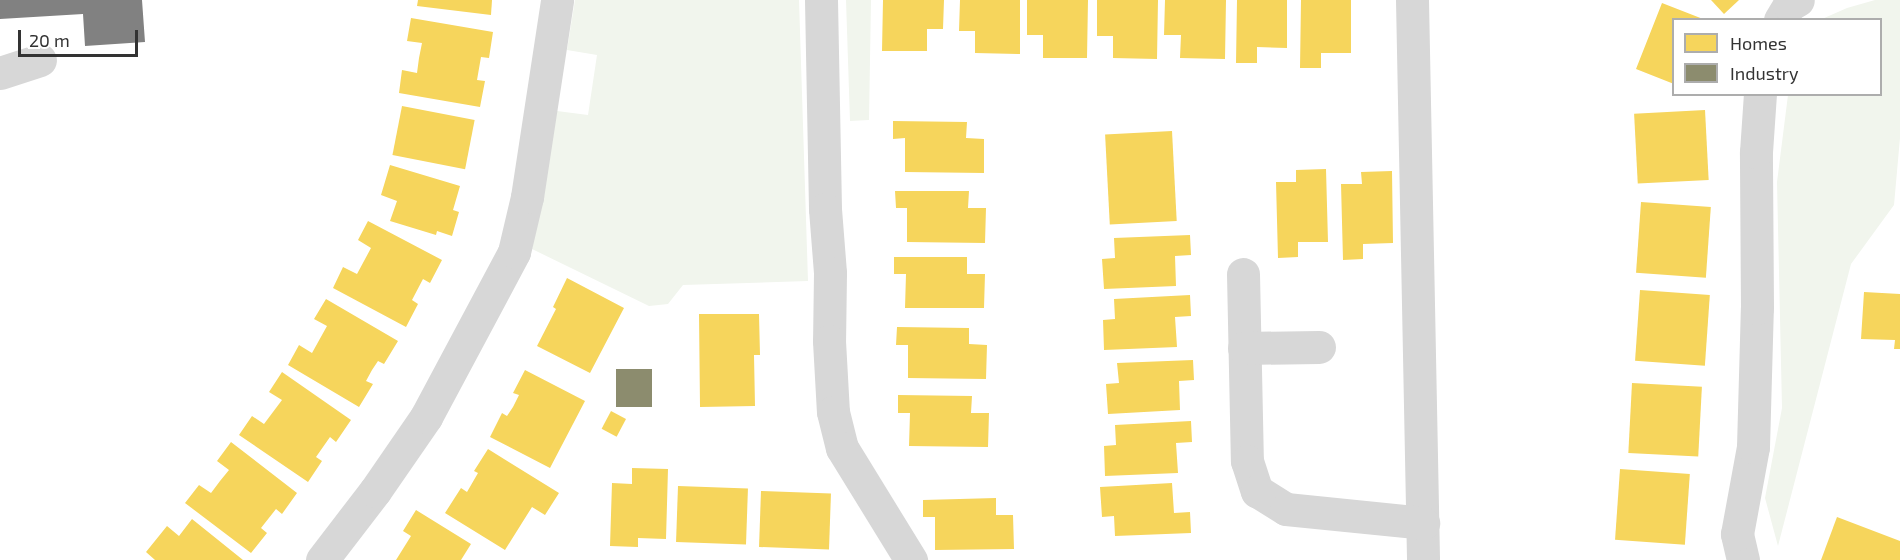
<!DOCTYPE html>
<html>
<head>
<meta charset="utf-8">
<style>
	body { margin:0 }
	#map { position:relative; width:1900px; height:560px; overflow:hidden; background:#fff; font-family:"Exo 2",sans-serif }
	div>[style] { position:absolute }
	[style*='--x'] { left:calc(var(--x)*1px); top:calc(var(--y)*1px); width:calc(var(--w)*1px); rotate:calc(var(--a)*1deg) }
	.green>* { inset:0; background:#f1f5ed }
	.homes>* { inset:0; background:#f6d55c; transform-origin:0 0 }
	.industry>* { inset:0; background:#8c8c6e; transform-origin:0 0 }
	.building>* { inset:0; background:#818181 }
	.minor>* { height:33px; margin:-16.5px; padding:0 16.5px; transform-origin:16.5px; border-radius:16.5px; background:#d7d7d7 }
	span { translate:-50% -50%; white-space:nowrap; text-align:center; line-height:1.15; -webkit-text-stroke:6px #fff; paint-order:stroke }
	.legend { position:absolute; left:1672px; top:18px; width:210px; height:78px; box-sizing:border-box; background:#fff; border:2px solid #adadad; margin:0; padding:8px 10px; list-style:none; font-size:18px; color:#333 }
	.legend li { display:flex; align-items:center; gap:12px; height:30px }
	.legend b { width:30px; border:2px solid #adadad }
	.scale { position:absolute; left:18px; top:30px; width:120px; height:27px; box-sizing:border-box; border:3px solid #333; border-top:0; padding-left:8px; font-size:18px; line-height:21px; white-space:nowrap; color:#333; -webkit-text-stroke:4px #fff; paint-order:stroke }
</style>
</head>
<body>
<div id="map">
	<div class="green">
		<div style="clip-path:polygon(575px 0,799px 0,808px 281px,683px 285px,668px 304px,649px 306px,532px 249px,557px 111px,588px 115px,597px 55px,567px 50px)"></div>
		<div style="clip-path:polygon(846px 0,871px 0,869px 120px,850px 121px)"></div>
		<div style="clip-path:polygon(1875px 0,1900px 0,1900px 138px,1894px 205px,1851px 264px,1778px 546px,1765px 498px,1782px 408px,1777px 182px,1788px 95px,1880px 94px,1880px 20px,1822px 19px,1847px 8px)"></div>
	</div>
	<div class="homes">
		<div style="clip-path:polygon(418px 0,492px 0,491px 15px,417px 6px)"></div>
		<div style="clip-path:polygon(883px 0,944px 0,943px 29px,927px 29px,927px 51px,882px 51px)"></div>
		<div style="clip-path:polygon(960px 0,1020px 0,1020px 54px,975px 53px,975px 31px,959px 31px)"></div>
		<div style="clip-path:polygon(1027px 0,1088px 0,1087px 58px,1043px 58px,1043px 35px,1027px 35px)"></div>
		<div style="clip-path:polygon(1097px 0,1158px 0,1157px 59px,1113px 58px,1113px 36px,1097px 36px)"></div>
		<div style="clip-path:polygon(1165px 0,1226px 0,1225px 59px,1180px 58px,1181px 35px,1164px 35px)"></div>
		<div style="clip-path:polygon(1237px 0,1287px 0,1287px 48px,1257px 47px,1257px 63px,1236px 63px)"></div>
		<div style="clip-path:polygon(1301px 0,1351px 0,1351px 53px,1321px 53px,1321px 68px,1300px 68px)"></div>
		<div style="clip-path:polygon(1711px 0,1739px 0,1724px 14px)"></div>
		<div style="clip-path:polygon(1662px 3px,1703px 19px,1674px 20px,1674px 84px,1636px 69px)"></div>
		<div style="clip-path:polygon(411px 18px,493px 32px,489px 58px,481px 57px,477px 80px,485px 81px,480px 107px,399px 93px,402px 70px,417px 73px,419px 58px,422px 43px,407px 41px)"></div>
		<div style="left:402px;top:106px;width:74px;height:50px;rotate:11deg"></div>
		<div style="left:1705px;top:110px;width:70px;height:71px;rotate:87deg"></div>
		<div style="clip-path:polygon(893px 121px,967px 122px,966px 138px,984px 139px,984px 173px,905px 172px,905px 138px,893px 139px)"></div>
		<div style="left:1172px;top:131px;width:90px;height:67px;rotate:87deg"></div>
		<div style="clip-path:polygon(390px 165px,460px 186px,453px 210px,459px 212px,452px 236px,437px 231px,436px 235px,390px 221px,397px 201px,381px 195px)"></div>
		<div style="clip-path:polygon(1326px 169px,1328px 242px,1298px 242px,1298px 257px,1278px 258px,1276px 182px,1296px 182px,1296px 170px)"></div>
		<div style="clip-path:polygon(1392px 171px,1393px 243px,1363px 244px,1363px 259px,1343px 260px,1341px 184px,1362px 184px,1361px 172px)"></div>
		<div style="clip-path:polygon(895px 191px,969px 191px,968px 208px,986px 208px,985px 243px,907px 242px,907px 208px,896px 208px)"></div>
		<div style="left:1641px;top:202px;width:70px;height:71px;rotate:4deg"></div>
		<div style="clip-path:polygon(368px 221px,442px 260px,430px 283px,423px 279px,412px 300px,418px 304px,406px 327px,333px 288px,343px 267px,357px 274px,371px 248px,358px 240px)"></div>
		<div style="clip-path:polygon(1190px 235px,1191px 255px,1175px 256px,1176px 286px,1104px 289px,1102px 259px,1115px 258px,1114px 238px)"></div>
		<div style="clip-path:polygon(894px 257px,967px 257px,967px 274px,985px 274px,984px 308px,905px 308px,906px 274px,894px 274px)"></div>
		<div style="clip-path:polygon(567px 278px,624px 308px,590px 373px,537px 346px,556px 309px,553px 307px)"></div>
		<div style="left:1640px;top:290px;width:70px;height:71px;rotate:4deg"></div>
		<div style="clip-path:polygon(1864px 292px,1900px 294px,1900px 349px,1894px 349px,1895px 340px,1861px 339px)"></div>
		<div style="clip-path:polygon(1190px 295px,1191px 316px,1175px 317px,1177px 347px,1104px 350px,1103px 320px,1115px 319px,1114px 299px)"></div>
		<div style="clip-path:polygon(326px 299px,398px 341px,384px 364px,378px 361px,372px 370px,366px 381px,373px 384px,359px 407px,288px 365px,299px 345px,312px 353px,327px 326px,314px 319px)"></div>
		<div style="clip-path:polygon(699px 314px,759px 314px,760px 355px,754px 355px,755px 406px,700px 407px)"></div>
		<div style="clip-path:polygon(897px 327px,969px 328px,969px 344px,987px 345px,986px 379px,908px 378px,908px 345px,896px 345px)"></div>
		<div style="clip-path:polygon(1193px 360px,1194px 380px,1179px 381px,1180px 410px,1108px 414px,1106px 384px,1119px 383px,1117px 363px)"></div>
		<div style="clip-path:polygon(525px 370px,585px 401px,550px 468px,490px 437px,502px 413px,507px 416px,513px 407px,519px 395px,513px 393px)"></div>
		<div style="clip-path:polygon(282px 372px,351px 420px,336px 442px,330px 437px,316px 457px,322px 461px,308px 482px,239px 435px,252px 416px,264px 424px,282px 400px,269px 392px)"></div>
		<div style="left:1632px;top:383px;width:70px;height:70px;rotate:3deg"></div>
		<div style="clip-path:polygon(898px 395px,972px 396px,971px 413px,989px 413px,988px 447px,909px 446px,910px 413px,898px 413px)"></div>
		<div style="left:611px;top:411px;width:17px;height:20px;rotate:28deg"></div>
		<div style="clip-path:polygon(1191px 421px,1192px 442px,1176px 443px,1178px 473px,1105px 476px,1104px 446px,1116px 445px,1115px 425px)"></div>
		<div style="clip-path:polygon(231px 442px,297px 493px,282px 514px,276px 509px,261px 528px,267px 533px,251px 553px,185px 503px,199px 485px,211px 493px,220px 481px,229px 470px,217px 461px)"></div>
		<div style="clip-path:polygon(488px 449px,559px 493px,545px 515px,532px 507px,505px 550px,445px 513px,461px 488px,467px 492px,478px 473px,474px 471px)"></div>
		<div style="clip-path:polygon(632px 468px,668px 469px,666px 539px,638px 538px,638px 547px,610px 546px,612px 483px,632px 484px)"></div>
		<div style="left:1620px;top:469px;width:70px;height:71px;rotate:4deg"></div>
		<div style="clip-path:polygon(1172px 483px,1174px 513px,1190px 512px,1191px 533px,1115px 536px,1114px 516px,1102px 517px,1100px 487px)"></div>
		<div style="left:678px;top:486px;width:70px;height:56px;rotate:2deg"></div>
		<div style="left:761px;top:491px;width:70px;height:56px;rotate:2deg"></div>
		<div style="clip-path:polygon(996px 498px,996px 515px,1013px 515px,1014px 549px,935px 550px,935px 517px,923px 517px,923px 500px)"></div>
		<div style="clip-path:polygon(416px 510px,471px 544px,461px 560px,396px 560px,411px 536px,403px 531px)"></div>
		<div style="clip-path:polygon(1837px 517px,1900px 541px,1900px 560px,1821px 560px)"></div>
		<div style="clip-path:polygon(192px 519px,243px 560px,155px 560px,146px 552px,167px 526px,179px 536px)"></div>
	</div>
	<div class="industry">
		<div style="left:616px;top:369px;width:36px;height:38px"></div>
	</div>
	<div class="building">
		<div style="clip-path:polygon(0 0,142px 0,145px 42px,85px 46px,83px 14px,0 19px)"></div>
	</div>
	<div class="minor">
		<div style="--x:821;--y:0;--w:209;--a:88.9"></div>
		<div style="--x:825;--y:209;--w:64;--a:85.5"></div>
		<div style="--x:830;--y:273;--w:68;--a:90.8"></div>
		<div style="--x:829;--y:341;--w:71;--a:86.8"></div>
		<div style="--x:833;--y:412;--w:37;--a:76"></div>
		<div style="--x:842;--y:448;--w:132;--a:58.4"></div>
		<div style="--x:1412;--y:0;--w:560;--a:88.87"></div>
		<div style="--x:1780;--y:20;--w:17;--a:-59"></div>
		<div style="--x:1789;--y:5;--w:10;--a:-29"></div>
		<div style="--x:0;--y:73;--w:42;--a:-18"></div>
		<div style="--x:1243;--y:274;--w:187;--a:88.8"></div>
		<div style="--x:1247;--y:461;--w:32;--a:72"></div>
		<div style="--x:1257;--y:491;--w:34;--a:32"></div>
		<div style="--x:1286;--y:509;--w:138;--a:5.8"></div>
		<div style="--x:1244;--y:348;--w:75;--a:-0.8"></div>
		<div style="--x:322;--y:560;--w:87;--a:-52.5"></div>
		<div style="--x:375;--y:491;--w:90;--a:-55.4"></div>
		<div style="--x:426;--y:417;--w:187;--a:-61.9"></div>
		<div style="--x:514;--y:252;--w:57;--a:-76.7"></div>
		<div style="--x:527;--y:197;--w:199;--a:-81.3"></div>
		<div style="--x:1743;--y:560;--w:27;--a:-103"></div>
		<div style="--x:1737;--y:534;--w:88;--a:-79.6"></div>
		<div style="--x:1753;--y:447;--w:139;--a:-88.4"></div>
		<div style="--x:1757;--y:308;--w:156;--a:-90.4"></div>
		<div style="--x:1756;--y:152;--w:58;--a:-86.1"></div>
	</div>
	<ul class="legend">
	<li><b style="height:16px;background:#f6d55c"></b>Homes</li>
	<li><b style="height:16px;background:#8c8c6e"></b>Industry</li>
	</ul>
	<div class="scale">20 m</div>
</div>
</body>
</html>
